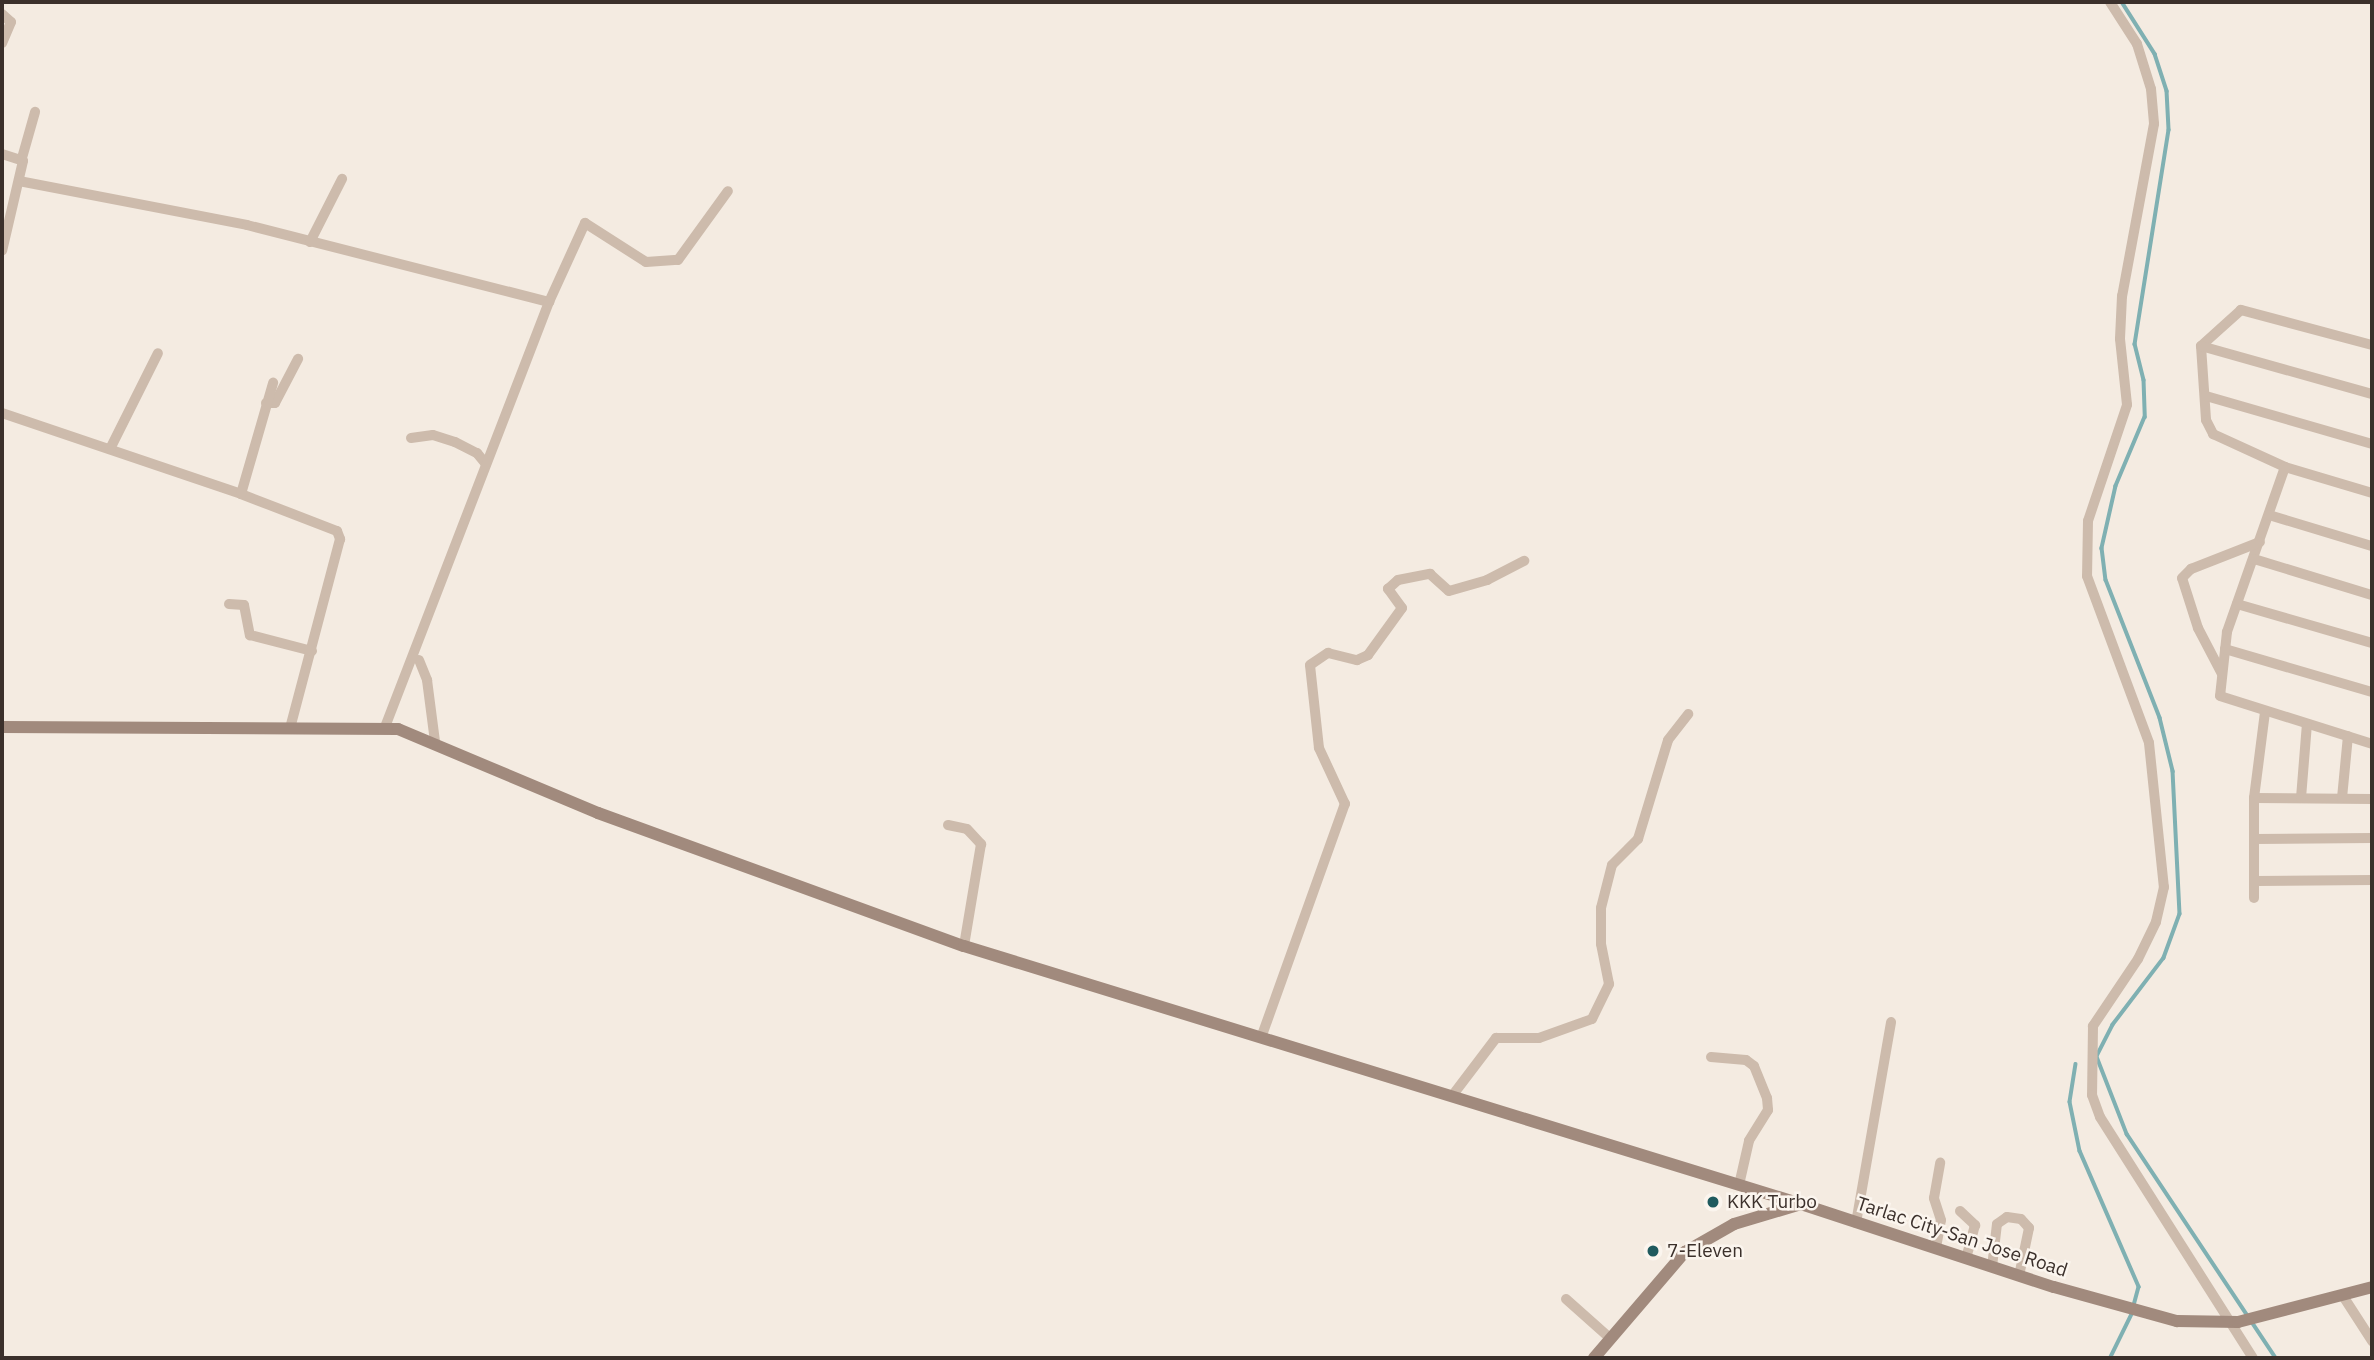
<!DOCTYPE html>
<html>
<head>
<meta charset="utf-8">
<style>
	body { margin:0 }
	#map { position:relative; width:2374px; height:1360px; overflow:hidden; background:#f4ebe1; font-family:"IBM Plex Sans",sans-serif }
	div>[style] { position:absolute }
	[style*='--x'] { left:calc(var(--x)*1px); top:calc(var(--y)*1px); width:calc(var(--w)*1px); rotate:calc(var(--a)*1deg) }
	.stream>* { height:3.5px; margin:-1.75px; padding:0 1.75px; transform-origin:1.75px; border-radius:1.75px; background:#7fb0b2 }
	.street>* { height:10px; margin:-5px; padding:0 5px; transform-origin:5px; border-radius:5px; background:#cdbbac }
	.secondary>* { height:12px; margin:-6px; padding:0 6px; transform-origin:6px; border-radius:6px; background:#a18a7d }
	.dots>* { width:19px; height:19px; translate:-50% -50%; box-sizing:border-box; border:4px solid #fbf5ee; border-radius:50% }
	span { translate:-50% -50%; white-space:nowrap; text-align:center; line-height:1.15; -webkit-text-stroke:5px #fbf5ee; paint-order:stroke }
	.poi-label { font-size:19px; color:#3b302b }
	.left { translate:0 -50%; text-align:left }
	.street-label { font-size:19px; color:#3b302b }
	.frame { position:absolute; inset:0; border:4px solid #3b302b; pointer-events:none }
</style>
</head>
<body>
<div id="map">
	<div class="stream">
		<div style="--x:2122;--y:2;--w:62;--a:57.6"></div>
		<div style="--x:2155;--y:54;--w:39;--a:72"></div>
		<div style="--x:2167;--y:91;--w:39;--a:87"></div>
		<div style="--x:2169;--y:130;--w:217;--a:99"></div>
		<div style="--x:2135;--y:344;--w:37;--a:76"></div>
		<div style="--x:2144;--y:380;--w:37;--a:88"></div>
		<div style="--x:2145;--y:417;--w:75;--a:112.8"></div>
		<div style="--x:2116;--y:486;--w:64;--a:102.7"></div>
		<div style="--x:2102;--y:548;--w:32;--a:83"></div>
		<div style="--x:2106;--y:580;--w:148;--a:68.6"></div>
		<div style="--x:2160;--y:718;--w:55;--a:76.2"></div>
		<div style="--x:2173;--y:771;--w:143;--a:87.2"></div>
		<div style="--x:2180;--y:914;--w:47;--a:110"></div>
		<div style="--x:2164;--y:958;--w:84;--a:127.3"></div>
		<div style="--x:2113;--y:1025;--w:36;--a:117"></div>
		<div style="--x:2097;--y:1057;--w:83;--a:68.7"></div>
		<div style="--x:2127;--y:1134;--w:219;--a:56.4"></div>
		<div style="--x:2076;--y:1064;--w:38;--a:99"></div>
		<div style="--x:2070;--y:1102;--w:50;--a:78.5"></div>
		<div style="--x:2080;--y:1151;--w:148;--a:66.5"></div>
		<div style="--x:2139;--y:1287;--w:20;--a:105"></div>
		<div style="--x:2252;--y:1322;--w:43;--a:56.3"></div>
		<div style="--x:2110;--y:1358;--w:50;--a:-63.9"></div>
	</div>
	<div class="street">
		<div style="--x:2110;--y:2;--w:50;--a:57.3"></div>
		<div style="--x:2137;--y:44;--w:47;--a:72.7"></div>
		<div style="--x:2151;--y:89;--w:35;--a:85"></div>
		<div style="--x:2154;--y:124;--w:175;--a:100.5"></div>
		<div style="--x:2122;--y:296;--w:43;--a:92.7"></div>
		<div style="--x:2120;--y:339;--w:66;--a:83.9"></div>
		<div style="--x:2127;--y:405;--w:122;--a:108.6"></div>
		<div style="--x:2088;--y:521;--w:55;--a:91"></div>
		<div style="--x:2087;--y:576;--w:178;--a:69.6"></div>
		<div style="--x:2149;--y:743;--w:145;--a:84.1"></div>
		<div style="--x:2164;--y:887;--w:36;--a:103"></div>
		<div style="--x:2156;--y:922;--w:41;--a:115.9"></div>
		<div style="--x:2138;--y:959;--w:81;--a:123.9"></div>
		<div style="--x:2093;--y:1026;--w:69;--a:90.8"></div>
		<div style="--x:2092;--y:1095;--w:23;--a:70"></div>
		<div style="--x:2100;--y:1117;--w:285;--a:57.6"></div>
		<div style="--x:2;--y:14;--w:12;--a:42"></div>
		<div style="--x:11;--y:22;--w:23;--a:113"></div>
		<div style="--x:2;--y:154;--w:22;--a:18"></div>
		<div style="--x:23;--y:161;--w:92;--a:103.1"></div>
		<div style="--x:22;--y:158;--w:48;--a:-74.2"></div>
		<div style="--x:19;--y:181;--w:232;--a:10.9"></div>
		<div style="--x:247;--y:225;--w:312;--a:14.3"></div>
		<div style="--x:549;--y:302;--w:87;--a:-65.5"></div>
		<div style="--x:585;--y:223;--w:72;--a:32.6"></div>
		<div style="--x:646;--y:262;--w:32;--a:-4"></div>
		<div style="--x:678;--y:260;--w:85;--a:-54.1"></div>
		<div style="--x:310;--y:242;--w:71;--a:-63.1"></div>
		<div style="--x:2372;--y:345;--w:136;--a:-165"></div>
		<div style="--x:2241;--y:310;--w:54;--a:138"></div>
		<div style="--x:2201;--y:346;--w:74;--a:86.1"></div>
		<div style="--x:2206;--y:420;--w:16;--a:63"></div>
		<div style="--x:2213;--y:434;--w:79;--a:24.6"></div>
		<div style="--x:2285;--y:467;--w:91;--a:16.6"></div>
		<div style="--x:2201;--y:346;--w:178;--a:15.7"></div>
		<div style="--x:2206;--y:396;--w:173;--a:16.1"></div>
		<div style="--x:266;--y:403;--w:9;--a:0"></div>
		<div style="--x:275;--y:403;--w:50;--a:-62.4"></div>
		<div style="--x:2;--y:413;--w:252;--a:18.7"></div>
		<div style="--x:241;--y:494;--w:103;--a:21.1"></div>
		<div style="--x:337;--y:531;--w:9;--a:69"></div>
		<div style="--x:340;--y:539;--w:192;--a:104.8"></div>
		<div style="--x:411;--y:438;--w:22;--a:-8"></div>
		<div style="--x:433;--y:435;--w:23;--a:18"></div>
		<div style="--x:455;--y:442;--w:25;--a:27"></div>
		<div style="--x:477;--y:453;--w:13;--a:51"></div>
		<div style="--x:110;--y:449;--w:107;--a:-63.4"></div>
		<div style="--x:2285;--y:467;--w:175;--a:109.4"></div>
		<div style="--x:2227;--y:632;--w:64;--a:96.2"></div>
		<div style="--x:2220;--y:696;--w:159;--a:17.5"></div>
		<div style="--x:241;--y:494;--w:116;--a:-73.9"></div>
		<div style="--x:2269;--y:515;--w:108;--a:16.8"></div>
		<div style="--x:2254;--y:559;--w:123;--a:17"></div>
		<div style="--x:229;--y:604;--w:15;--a:4"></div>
		<div style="--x:244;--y:605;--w:31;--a:79"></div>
		<div style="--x:250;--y:635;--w:64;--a:14.5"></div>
		<div style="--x:2237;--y:604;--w:141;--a:16.1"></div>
		<div style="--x:2225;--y:649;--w:153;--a:16.3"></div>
		<div style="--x:419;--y:660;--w:22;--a:68"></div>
		<div style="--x:427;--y:680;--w:63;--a:82.6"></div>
		<div style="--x:2222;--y:674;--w:52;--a:-117.6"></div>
		<div style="--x:2198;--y:628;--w:52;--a:-107.7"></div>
		<div style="--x:2182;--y:578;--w:13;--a:-45"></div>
		<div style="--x:2191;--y:569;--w:74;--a:-21.4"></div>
		<div style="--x:385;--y:727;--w:456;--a:-68.9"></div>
		<div style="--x:2254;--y:798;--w:118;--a:0.5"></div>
		<div style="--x:2301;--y:798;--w:74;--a:-85.4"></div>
		<div style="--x:2342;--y:798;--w:62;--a:-84.5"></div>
		<div style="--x:948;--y:825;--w:19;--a:12"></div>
		<div style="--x:967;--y:829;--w:21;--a:47"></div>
		<div style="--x:981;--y:844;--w:103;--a:99.5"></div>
		<div style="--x:2254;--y:839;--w:118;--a:-0.5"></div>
		<div style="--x:2256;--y:881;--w:116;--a:-0.5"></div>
		<div style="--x:2254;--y:898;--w:100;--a:-90"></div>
		<div style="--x:2254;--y:798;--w:87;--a:-82.7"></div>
		<div style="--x:1261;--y:1038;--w:249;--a:-70.3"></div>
		<div style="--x:1345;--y:804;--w:62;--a:-114.9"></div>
		<div style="--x:1319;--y:748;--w:83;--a:-96.2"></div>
		<div style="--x:1310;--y:665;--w:22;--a:-34"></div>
		<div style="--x:1328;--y:653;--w:30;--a:14"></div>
		<div style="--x:1357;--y:660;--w:12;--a:-24"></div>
		<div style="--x:1368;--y:655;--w:58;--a:-54.1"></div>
		<div style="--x:1402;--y:608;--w:24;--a:-126"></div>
		<div style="--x:1388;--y:589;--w:13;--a:-42"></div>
		<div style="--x:1398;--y:580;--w:33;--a:-11"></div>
		<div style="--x:1430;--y:574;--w:25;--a:42"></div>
		<div style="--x:1449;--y:591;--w:40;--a:-16"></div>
		<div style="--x:1487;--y:580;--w:42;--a:-27.2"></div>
		<div style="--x:1711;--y:1057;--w:35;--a:5"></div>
		<div style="--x:1746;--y:1060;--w:10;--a:37"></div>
		<div style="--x:1754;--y:1066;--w:35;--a:68"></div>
		<div style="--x:1767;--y:1098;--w:12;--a:85"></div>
		<div style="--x:1768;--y:1110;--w:36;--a:122"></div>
		<div style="--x:1749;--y:1141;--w:45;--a:102.8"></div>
		<div style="--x:1452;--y:1096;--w:73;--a:-52.8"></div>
		<div style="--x:1496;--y:1038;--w:43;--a:0"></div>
		<div style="--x:1539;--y:1038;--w:56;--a:-19.7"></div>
		<div style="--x:1592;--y:1019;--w:39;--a:-64"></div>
		<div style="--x:1609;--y:984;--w:41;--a:-101.3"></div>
		<div style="--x:1601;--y:944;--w:36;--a:-90"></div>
		<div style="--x:1601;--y:908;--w:44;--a:-75.7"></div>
		<div style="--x:1612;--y:865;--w:37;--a:-45"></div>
		<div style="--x:1638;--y:839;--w:103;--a:-73.1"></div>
		<div style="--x:1668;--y:740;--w:33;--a:-52"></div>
		<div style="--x:1960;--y:1211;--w:21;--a:43"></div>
		<div style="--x:1975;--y:1225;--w:34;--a:105"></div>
		<div style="--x:1856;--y:1223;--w:204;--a:-80.1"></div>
		<div style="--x:1936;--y:1248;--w:28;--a:-80"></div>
		<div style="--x:1941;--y:1220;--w:23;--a:-108"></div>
		<div style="--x:1934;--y:1198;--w:36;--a:-80"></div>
		<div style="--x:1992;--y:1267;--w:43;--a:-83.4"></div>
		<div style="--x:1997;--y:1224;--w:12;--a:-35"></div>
		<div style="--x:2007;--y:1217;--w:14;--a:8"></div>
		<div style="--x:2021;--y:1219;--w:12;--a:48"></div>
		<div style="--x:2029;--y:1228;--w:49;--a:101.8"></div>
		<div style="--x:2343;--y:1296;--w:54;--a:57.2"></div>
		<div style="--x:1566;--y:1299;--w:59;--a:41.6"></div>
	</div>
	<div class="secondary">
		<div style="--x:2;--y:727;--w:396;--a:0.3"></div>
		<div style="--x:398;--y:729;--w:217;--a:22.8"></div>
		<div style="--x:598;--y:813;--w:389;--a:20"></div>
		<div style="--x:964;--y:946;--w:876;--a:17.13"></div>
		<div style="--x:1594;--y:1358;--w:140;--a:-49.4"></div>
		<div style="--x:1685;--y:1252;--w:56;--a:-29.7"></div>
		<div style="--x:1734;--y:1224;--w:70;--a:-16.6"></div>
		<div style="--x:1801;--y:1204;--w:266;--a:18.2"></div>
		<div style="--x:2054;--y:1287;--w:128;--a:15.5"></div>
		<div style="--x:2177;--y:1321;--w:61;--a:0.9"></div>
		<div style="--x:2238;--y:1322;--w:138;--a:-14.6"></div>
	</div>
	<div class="dots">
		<div style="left:1713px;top:1202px;background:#1f5a5e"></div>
		<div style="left:1653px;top:1251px;background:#1f5a5e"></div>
	</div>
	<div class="poi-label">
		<span class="left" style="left:1727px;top:1202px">KKK Turbo</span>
		<span class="left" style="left:1667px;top:1251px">7-Eleven</span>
	</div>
	<div class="street-label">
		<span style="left:1962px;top:1237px;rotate:18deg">Tarlac City-San Jose Road</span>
	</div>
	<div class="frame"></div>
</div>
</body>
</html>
